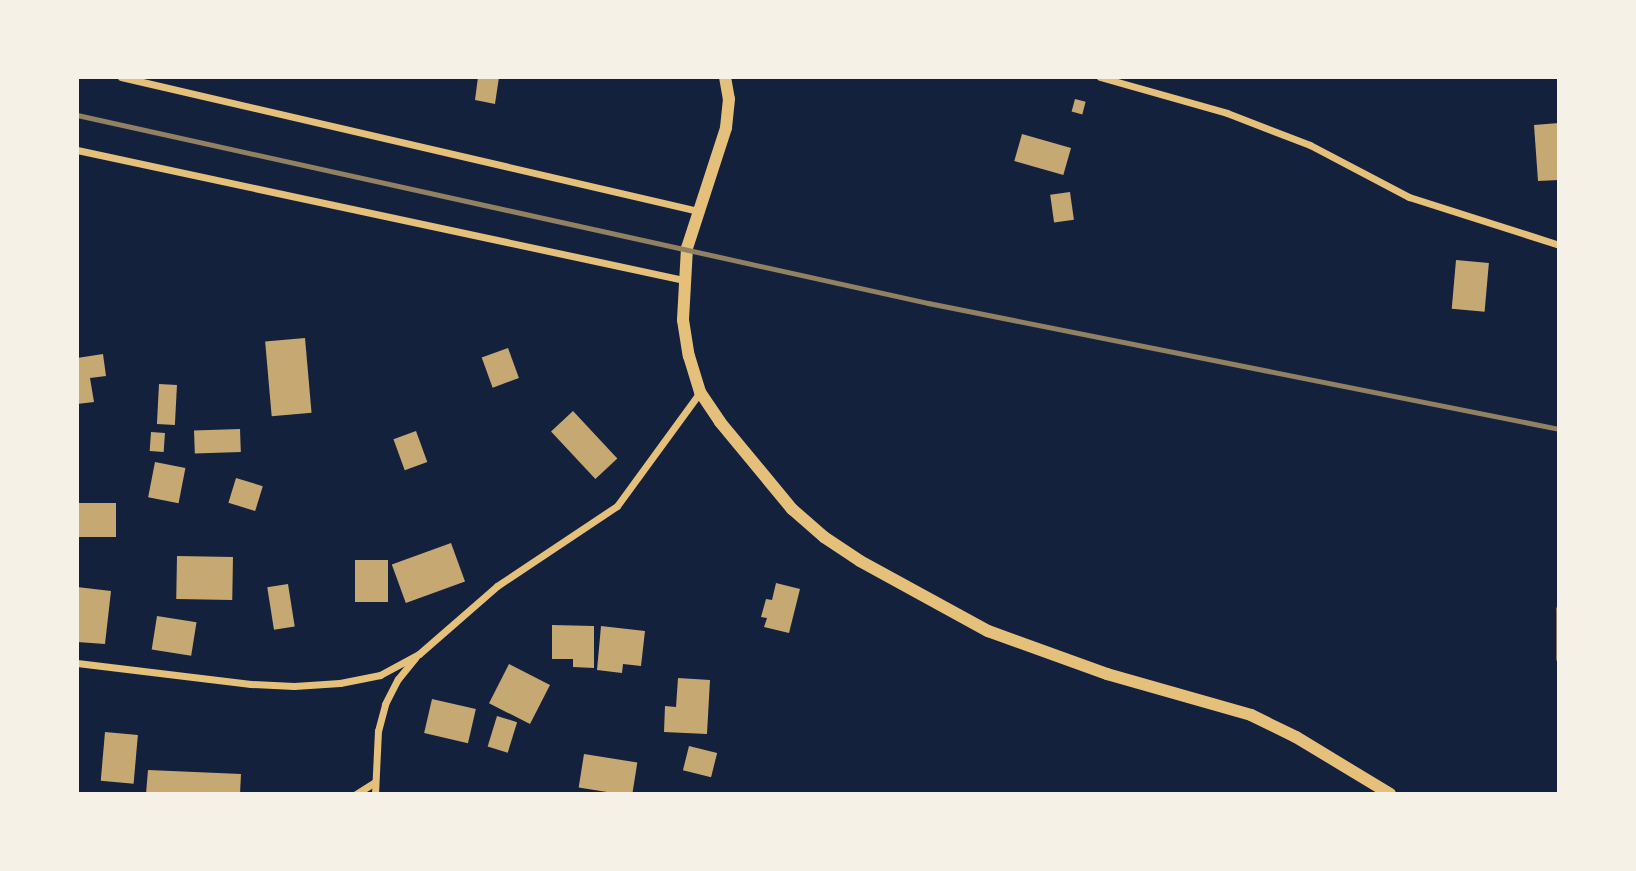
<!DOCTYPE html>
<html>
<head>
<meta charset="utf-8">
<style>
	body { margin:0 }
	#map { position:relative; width:1636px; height:871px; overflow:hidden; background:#14213d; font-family:Lato,sans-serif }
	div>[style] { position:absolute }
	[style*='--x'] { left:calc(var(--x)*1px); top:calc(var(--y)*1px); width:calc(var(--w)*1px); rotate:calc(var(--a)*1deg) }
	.building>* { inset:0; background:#c6a872; transform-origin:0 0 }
	.path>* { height:4.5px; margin:-2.25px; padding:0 2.25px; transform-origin:2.25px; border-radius:2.25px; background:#e5c07b }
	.minor>* { height:7px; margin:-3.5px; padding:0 3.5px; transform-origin:3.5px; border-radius:3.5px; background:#e5c07b }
	.tertiary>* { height:12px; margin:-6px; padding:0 6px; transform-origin:6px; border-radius:6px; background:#e5c07b }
	.rail>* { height:5px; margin:-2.5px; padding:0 2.5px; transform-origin:2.5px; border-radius:2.5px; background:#918062 }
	span { translate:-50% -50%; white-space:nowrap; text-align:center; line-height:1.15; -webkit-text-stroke:6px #f6f1e7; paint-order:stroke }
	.frame { position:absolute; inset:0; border:79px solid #f6f1e7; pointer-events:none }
</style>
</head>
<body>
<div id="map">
	<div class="building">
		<div style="clip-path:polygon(478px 77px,499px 77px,495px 104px,475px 100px)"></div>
		<div style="left:1075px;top:99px;width:11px;height:13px;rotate:15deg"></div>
		<div style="clip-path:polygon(1559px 123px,1559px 180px,1538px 181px,1534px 125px)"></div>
		<div style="left:1022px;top:134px;width:51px;height:28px;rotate:16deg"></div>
		<div style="left:1070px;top:192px;width:28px;height:20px;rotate:82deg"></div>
		<div style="left:1456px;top:260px;width:33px;height:49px;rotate:5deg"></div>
		<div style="left:305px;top:338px;width:75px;height:40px;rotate:85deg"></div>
		<div style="left:508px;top:348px;width:32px;height:28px;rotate:70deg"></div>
		<div style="clip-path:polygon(103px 354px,106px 376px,90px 378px,94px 402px,77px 404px,77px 358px)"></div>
		<div style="left:159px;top:384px;width:18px;height:40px;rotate:3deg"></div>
		<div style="left:573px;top:411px;width:65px;height:30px;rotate:47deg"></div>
		<div style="left:240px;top:429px;width:23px;height:46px;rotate:88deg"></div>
		<div style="left:416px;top:431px;width:33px;height:24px;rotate:70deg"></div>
		<div style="left:151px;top:432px;width:14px;height:19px;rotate:4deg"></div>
		<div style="left:155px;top:462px;width:31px;height:36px;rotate:11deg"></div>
		<div style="left:236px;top:478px;width:28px;height:26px;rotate:17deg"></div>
		<div style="left:77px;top:503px;width:39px;height:34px"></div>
		<div style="left:451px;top:543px;width:41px;height:63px;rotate:70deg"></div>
		<div style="left:177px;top:556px;width:56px;height:43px;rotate:1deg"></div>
		<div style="left:355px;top:560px;width:33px;height:42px"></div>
		<div style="clip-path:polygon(776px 583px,800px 589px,789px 633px,764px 627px,767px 618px,761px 617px,766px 599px,772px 600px)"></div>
		<div style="left:288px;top:584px;width:43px;height:21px;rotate:81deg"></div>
		<div style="clip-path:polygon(77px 587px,111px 591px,105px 644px,77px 642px)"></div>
		<div style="left:157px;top:616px;width:40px;height:34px;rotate:9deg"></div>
		<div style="clip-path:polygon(552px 625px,594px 626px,594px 668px,573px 667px,573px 659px,552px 659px)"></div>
		<div style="clip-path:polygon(601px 626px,645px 631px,641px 666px,623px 664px,622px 673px,597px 670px)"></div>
		<div style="left:509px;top:664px;width:46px;height:44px;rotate:27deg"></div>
		<div style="clip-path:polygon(678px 678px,710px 680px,707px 734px,664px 732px,665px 706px,676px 707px)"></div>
		<div style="left:432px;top:699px;width:45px;height:35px;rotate:13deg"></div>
		<div style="left:497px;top:716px;width:21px;height:32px;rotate:17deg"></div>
		<div style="left:105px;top:732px;width:33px;height:49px;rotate:5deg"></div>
		<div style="left:689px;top:746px;width:29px;height:25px;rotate:14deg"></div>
		<div style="left:584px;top:754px;width:54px;height:34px;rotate:9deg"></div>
		<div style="clip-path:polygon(148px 770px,241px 774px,240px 794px,146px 794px)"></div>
	</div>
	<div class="path">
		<div style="--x:1559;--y:608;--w:51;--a:90"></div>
	</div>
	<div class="minor">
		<div style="--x:121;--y:77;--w:592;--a:13.07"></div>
		<div style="--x:1100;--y:77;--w:132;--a:15.8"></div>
		<div style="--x:1227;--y:113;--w:89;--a:21.1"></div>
		<div style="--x:1310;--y:145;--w:112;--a:27.7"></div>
		<div style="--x:1409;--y:197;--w:157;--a:17.7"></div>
		<div style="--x:77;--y:150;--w:621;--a:12.09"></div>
		<div style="--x:77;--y:663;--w:175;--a:6.9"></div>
		<div style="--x:251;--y:684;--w:43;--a:2.7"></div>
		<div style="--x:294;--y:686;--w:46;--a:-3.7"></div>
		<div style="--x:340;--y:683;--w:41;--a:-11.3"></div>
		<div style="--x:380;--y:675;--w:44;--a:-28.3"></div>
		<div style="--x:419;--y:654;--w:103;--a:-41.1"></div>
		<div style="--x:497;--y:586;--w:144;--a:-33.7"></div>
		<div style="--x:617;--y:506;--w:141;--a:-53.9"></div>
		<div style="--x:356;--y:794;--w:22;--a:-32"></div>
		<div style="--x:375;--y:794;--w:63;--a:-87.3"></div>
		<div style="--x:378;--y:731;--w:28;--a:-75"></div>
		<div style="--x:385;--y:704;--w:28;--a:-63"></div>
		<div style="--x:398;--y:679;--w:28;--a:-51"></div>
	</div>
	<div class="tertiary">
		<div style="--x:725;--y:77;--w:22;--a:80"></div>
		<div style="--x:729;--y:99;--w:29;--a:96"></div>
		<div style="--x:726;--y:128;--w:126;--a:108"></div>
		<div style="--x:687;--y:248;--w:72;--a:93.2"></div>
		<div style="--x:683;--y:320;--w:36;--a:81"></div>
		<div style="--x:689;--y:356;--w:38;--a:73"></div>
		<div style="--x:700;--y:392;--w:36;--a:56"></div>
		<div style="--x:720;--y:422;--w:113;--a:50.4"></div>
		<div style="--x:792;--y:509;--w:43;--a:41.2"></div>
		<div style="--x:824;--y:537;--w:43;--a:33.7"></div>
		<div style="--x:860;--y:561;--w:146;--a:28.7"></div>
		<div style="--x:988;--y:631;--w:127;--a:19.9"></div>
		<div style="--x:1107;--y:674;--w:150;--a:15.9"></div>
		<div style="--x:1251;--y:715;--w:50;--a:26.1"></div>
		<div style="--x:1296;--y:737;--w:110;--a:31.2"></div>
	</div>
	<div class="rail">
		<div style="--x:77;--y:115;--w:872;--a:12.46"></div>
		<div style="--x:928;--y:303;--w:643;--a:11.29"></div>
	</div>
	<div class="frame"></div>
</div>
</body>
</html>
